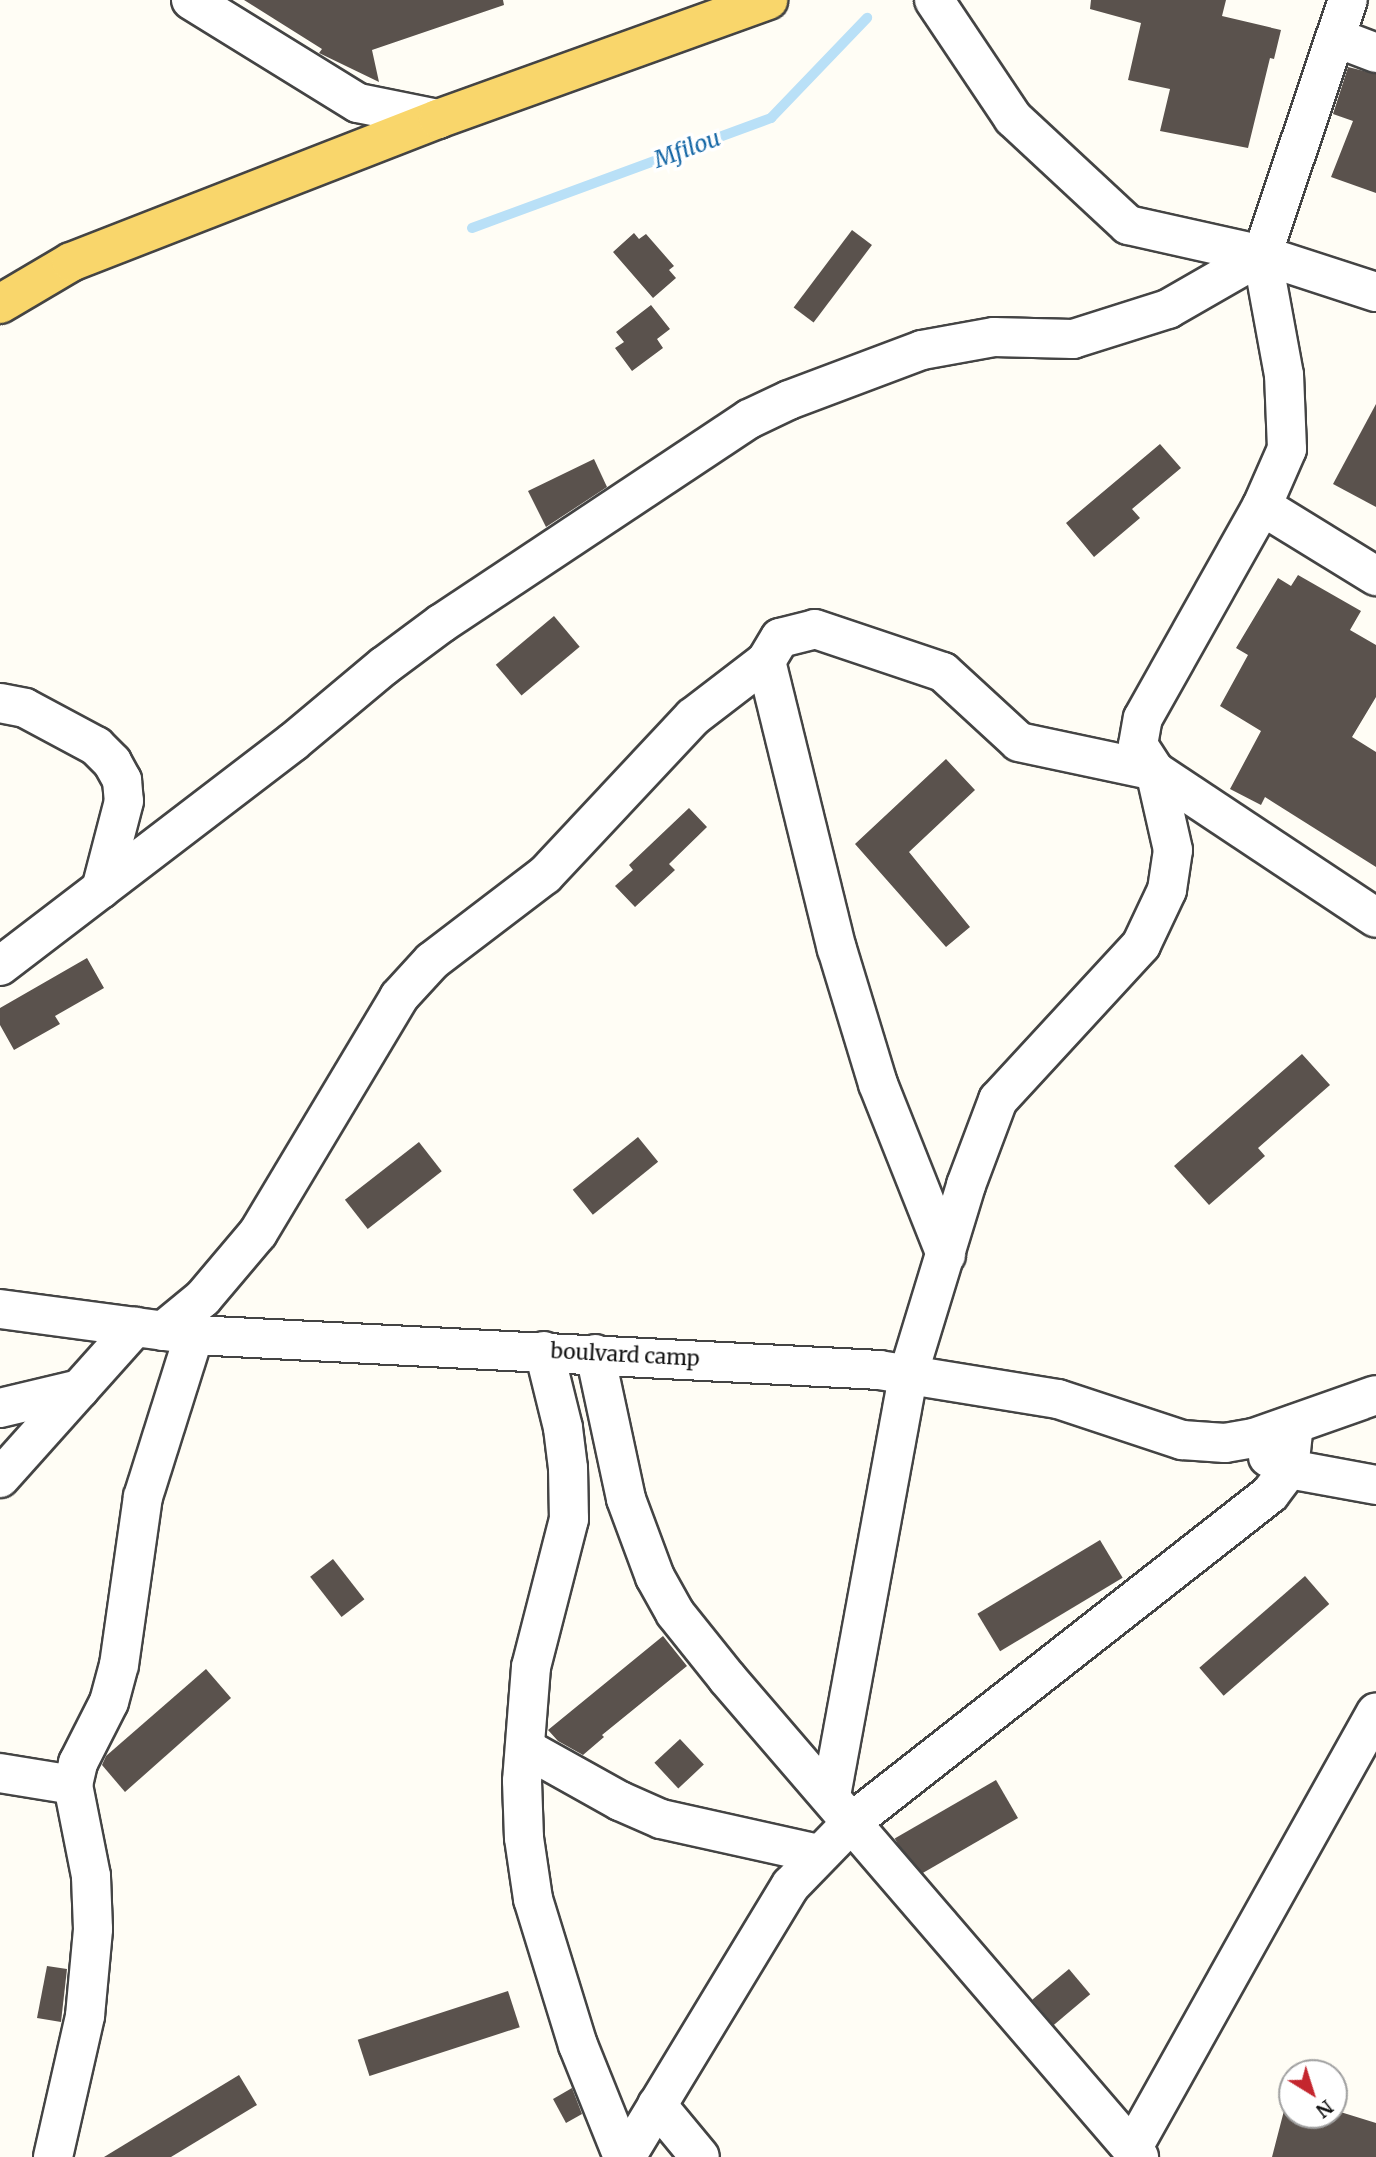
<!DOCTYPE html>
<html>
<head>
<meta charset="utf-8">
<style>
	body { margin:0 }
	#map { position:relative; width:1376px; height:2157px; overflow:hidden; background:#fffdf5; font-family:Merriweather,serif }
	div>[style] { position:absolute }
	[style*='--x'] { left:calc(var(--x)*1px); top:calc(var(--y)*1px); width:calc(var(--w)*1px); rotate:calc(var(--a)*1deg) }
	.stream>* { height:10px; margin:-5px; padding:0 5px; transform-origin:5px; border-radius:5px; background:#b9e0f7 }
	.building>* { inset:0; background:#5a524d; transform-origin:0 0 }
	.roads { filter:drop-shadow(2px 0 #444) drop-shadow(-2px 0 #444) drop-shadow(0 2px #444) drop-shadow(0 -2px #444) }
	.minor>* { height:38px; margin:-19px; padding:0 19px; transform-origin:19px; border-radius:19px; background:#fff }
	.major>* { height:38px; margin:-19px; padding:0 19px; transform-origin:19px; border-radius:19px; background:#f9d66b }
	span { translate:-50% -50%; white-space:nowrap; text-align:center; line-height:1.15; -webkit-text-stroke:7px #fff; paint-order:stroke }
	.street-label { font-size:21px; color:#111 }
	.water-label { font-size:23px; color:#1768a6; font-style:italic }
	.north { position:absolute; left:1278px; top:2059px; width:70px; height:70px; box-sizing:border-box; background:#fff; border:2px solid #a0a0a0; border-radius:50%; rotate:142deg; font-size:19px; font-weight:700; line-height:28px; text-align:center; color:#111 }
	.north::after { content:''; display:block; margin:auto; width:24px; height:32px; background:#c4262e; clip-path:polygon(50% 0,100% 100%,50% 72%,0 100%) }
</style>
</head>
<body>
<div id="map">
	<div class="stream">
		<div style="--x:472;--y:228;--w:319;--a:-20.2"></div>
		<div style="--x:771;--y:118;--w:139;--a:-46.2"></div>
	</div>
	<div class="building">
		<div style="clip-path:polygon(244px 0,503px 0,504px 5px,372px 50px,379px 82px,319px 53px,322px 49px)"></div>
		<div style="clip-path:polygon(1091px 0,1226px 0,1222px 16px,1281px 30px,1274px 59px,1270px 58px,1248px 148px,1160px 131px,1170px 89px,1128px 80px,1141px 23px,1090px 9px)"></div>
		<div style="clip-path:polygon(1348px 67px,1376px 74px,1376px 193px,1331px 177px,1353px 121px,1333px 114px)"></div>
		<div style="left:852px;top:230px;width:25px;height:97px;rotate:37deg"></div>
		<div style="clip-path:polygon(634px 233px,639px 239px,646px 234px,674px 266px,669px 270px,676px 278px,653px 298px,613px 252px)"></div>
		<div style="clip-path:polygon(651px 305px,670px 329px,657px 339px,663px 348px,632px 371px,615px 348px,624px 342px,616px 332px)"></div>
		<div style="clip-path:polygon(1376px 404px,1376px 507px,1333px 484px)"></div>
		<div style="clip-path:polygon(1160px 444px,1181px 468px,1132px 509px,1140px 518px,1094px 557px,1066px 523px)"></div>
		<div style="clip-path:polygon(594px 459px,607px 487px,546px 527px,528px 491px)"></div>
		<div style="clip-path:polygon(1298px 575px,1361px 611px,1350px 630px,1376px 645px,1376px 697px,1352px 737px,1376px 752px,1376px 867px,1265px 797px,1261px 805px,1230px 789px,1261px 731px,1220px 706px,1248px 655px,1236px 648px,1278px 578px,1291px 586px)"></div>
		<div style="left:554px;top:616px;width:40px;height:76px;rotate:50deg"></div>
		<div style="clip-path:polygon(946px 759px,975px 790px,909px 852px,970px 927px,946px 947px,855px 844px)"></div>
		<div style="clip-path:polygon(689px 808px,707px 827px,669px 864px,675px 870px,635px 907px,615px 886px,633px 870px,629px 865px)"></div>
		<div style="clip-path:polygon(87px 958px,104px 988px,55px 1016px,60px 1024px,14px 1050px,0 1025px,0 1008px)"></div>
		<div style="clip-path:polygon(1302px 1054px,1330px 1085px,1258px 1148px,1265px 1156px,1209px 1205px,1174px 1166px)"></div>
		<div style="left:638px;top:1137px;width:32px;height:84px;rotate:51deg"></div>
		<div style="left:419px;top:1142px;width:37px;height:94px;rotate:52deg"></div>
		<div style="left:1100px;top:1540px;width:44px;height:143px;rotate:59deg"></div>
		<div style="left:333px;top:1559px;width:51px;height:29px;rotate:52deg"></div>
		<div style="left:1305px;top:1576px;width:37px;height:140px;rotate:49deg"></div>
		<div style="clip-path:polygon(663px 1636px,687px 1666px,602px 1735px,604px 1737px,583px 1755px,558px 1741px,548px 1730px)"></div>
		<div style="clip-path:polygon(206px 1669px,231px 1698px,125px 1792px,102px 1765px,106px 1756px)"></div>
		<div style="left:680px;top:1739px;width:35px;height:35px;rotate:47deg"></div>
		<div style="left:996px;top:1780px;width:44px;height:117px;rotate:60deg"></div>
		<div style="clip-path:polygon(47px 1966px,67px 1969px,61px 2022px,37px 2018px)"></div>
		<div style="left:1069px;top:1969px;width:33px;height:48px;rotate:50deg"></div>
		<div style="left:508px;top:1991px;width:38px;height:158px;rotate:72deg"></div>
		<div style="clip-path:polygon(239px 2075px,257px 2105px,171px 2157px,104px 2157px)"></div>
		<div style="clip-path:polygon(572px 2088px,582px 2114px,566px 2123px,553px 2099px)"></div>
		<div style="clip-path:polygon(1287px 2099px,1292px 2100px,1292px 2115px,1334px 2115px,1334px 2110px,1376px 2123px,1376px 2157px,1272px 2157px)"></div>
	</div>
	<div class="roads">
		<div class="minor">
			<div style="--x:191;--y:0;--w:196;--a:31.7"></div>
			<div style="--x:358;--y:103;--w:82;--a:11.3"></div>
			<div style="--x:934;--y:0;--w:142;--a:56.2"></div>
			<div style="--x:1013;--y:118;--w:157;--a:42.9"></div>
			<div style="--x:1128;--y:225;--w:137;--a:12.6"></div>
			<div style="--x:1262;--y:255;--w:120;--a:18"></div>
			<div style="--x:1337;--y:38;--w:42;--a:21"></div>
			<div style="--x:1262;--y:506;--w:134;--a:31.6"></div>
			<div style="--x:766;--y:661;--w:297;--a:76.2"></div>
			<div style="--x:837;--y:949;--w:141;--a:73.1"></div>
			<div style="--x:878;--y:1084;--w:184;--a:68.3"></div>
			<div style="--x:0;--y:703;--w:25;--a:11"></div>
			<div style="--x:25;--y:708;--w:81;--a:28.2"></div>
			<div style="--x:96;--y:746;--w:23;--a:45"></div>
			<div style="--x:112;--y:762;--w:21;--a:61"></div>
			<div style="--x:122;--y:780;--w:21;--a:85"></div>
			<div style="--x:124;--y:801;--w:91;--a:104.6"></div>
			<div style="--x:0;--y:966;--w:369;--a:-37.4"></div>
			<div style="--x:293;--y:742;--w:119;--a:-39.9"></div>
			<div style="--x:384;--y:666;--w:72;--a:-36.6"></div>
			<div style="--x:442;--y:623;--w:369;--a:-33.6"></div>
			<div style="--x:749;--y:419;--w:44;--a:-25.4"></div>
			<div style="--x:789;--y:400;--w:142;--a:-20.6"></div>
			<div style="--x:922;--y:350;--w:73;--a:-10.2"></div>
			<div style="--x:994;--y:337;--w:79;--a:1.5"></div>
			<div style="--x:1073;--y:339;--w:100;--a:-17.5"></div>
			<div style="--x:1168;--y:309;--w:108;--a:-29.9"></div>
			<div style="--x:0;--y:1309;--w:196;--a:7.6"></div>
			<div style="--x:194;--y:1335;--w:686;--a:2.92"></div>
			<div style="--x:879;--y:1370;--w:181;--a:9.2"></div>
			<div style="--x:1058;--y:1399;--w:131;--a:18.3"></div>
			<div style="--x:1182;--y:1440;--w:43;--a:4"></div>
			<div style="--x:1225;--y:1443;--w:29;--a:-10"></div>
			<div style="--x:1254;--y:1438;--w:129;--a:-19.4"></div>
			<div style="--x:163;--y:1331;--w:52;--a:-39.5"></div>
			<div style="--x:203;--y:1298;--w:85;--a:-49.8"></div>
			<div style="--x:258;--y:1233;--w:275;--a:-59.1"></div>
			<div style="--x:399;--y:997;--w:49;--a:-47.5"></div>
			<div style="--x:432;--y:961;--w:142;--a:-37.3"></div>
			<div style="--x:545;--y:875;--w:216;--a:-46.9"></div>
			<div style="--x:693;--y:717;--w:92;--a:-37.5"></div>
			<div style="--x:766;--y:661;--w:27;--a:-59"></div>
			<div style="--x:780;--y:638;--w:36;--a:-14"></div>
			<div style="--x:815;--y:629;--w:135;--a:18.6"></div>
			<div style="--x:943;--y:672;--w:103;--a:42.6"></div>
			<div style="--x:1019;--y:742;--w:139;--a:12"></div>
			<div style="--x:1155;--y:771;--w:265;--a:33.6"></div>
			<div style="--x:544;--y:1351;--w:79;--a:76.1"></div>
			<div style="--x:563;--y:1428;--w:40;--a:82.9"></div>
			<div style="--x:568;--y:1468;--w:51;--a:88.9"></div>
			<div style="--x:569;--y:1519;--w:153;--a:104.4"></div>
			<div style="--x:531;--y:1667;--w:114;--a:94.5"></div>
			<div style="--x:522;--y:1781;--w:57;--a:88"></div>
			<div style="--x:524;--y:1838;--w:62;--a:81.6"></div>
			<div style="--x:533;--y:1899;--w:153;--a:72.9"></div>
			<div style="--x:578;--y:2045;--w:121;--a:68.1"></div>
			<div style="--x:595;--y:1354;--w:148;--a:77.9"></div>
			<div style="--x:626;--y:1499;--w:83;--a:69.6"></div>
			<div style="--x:655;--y:1577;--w:41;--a:60.9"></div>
			<div style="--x:675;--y:1613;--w:83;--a:51.3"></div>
			<div style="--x:727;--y:1678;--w:632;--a:49.3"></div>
			<div style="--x:0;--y:1408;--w:82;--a:-13.4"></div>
			<div style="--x:1268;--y:1457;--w:24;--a:30"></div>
			<div style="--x:1289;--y:1469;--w:88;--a:10.4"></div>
			<div style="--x:0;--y:1478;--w:203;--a:-48.2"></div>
			<div style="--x:525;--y:1748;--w:109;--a:29.2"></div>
			<div style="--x:620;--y:1801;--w:45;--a:23.7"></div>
			<div style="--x:661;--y:1819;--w:162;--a:12.5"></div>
			<div style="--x:0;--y:1773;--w:74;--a:9.3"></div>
			<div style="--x:831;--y:1796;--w:428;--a:-79.6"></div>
			<div style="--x:908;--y:1375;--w:199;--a:-73"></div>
			<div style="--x:966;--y:1185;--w:91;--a:-69.4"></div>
			<div style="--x:998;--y:1100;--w:211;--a:-47.3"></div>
			<div style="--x:1141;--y:945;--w:61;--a:-64.7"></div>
			<div style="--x:1167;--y:890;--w:40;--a:-81.5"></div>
			<div style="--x:1173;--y:850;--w:81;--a:-102.8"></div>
			<div style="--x:1155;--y:771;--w:31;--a:-123"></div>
			<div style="--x:1138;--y:745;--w:27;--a:-80"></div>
			<div style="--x:1143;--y:718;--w:243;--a:-60.7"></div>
			<div style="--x:1262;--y:506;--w:62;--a:-66.3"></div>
			<div style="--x:1287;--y:449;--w:74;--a:-92.3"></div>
			<div style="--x:1284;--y:375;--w:122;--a:-100.4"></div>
			<div style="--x:1262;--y:255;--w:269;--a:-71.4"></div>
			<div style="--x:657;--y:2105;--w:67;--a:50.4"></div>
			<div style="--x:1132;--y:2149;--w:500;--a:-60.8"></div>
			<div style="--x:53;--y:2157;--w:145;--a:-77.2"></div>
			<div style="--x:85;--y:2016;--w:87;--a:-84.7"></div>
			<div style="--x:93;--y:1929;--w:53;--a:-92.2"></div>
			<div style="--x:91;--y:1876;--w:93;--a:-101.2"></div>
			<div style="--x:73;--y:1785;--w:23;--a:-77"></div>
			<div style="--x:78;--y:1763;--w:68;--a:-63.1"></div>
			<div style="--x:109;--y:1702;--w:38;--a:-75"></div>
			<div style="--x:119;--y:1665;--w:170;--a:-81.9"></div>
			<div style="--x:143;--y:1497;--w:170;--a:-72.5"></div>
			<div style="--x:626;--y:2157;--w:318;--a:-58.8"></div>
			<div style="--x:791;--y:1885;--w:89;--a:-45.9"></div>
			<div style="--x:853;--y:1821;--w:530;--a:-38.1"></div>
			<div style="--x:1270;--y:1494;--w:31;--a:-53"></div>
			<div style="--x:1289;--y:1469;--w:45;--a:-83.7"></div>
		</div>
		<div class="major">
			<div style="--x:0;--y:304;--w:82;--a:-30.6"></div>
			<div style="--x:71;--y:262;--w:394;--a:-21.3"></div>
			<div style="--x:438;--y:119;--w:351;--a:-19.8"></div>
		</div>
	</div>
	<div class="street-label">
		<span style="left:625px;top:1355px;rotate:3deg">boulvard camp</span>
	</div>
	<div class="water-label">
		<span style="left:687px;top:149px;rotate:-20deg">Mfilou</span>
	</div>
	<div class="north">N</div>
</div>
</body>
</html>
